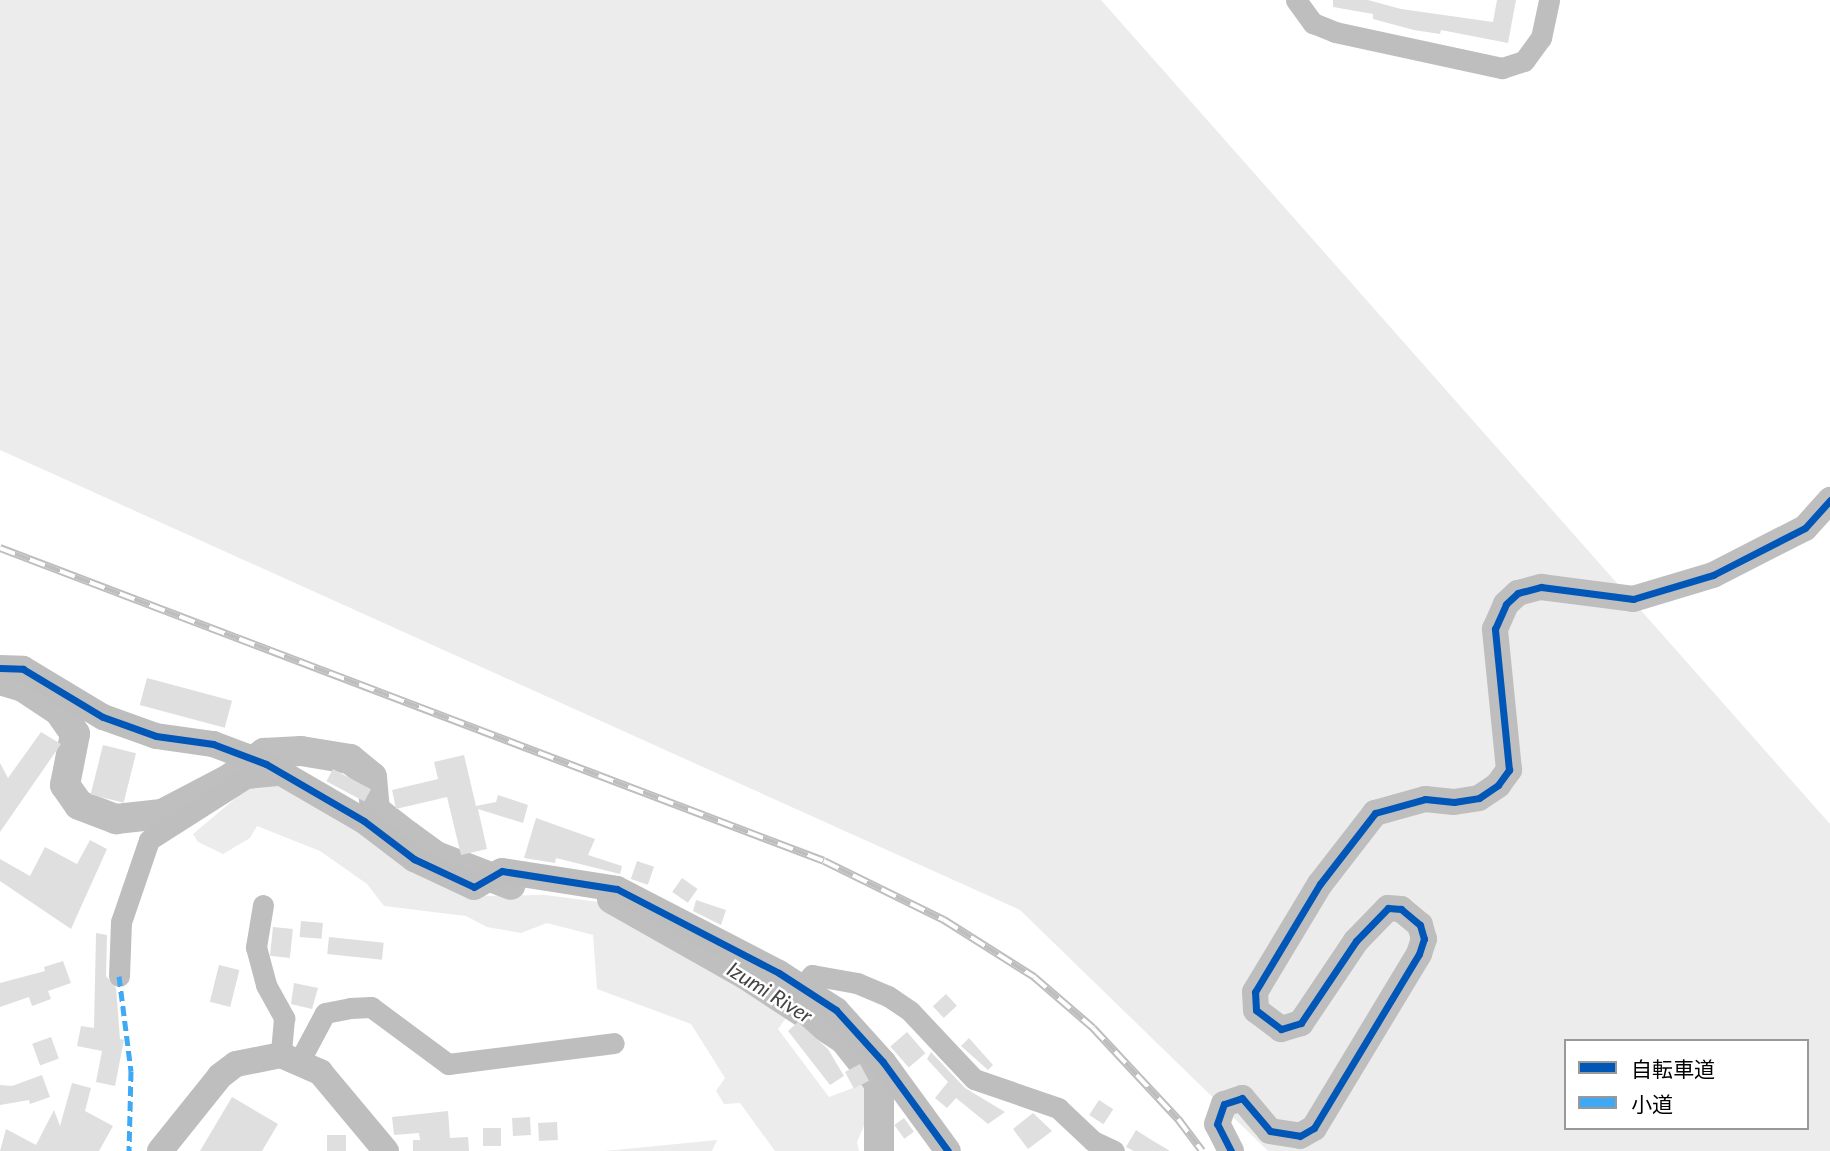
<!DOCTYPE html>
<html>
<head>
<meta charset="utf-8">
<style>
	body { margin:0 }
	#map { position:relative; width:1830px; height:1151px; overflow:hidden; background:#fff; font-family:Lato,"Noto Sans JP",sans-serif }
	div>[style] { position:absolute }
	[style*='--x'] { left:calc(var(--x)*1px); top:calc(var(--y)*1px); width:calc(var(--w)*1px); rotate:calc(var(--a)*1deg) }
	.green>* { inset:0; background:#ececec }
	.river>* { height:30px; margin:-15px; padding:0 15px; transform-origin:15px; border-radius:15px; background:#bfbfbf }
	.building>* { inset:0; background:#dfdfdf; transform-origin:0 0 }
	.minor>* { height:21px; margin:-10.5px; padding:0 10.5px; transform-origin:10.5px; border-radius:10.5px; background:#bebebe }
	.tertiary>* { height:26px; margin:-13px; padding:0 13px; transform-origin:13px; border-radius:13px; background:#bebebe }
	.rail>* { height:8px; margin-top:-4px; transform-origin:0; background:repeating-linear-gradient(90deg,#fff 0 16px,#bebebe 0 32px); box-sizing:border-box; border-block:2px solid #bebebe }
	.quiet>* { height:5px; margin-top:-2.5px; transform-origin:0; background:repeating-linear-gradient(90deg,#3fa9f5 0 10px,transparent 0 15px) }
	.cycleway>* { height:7px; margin:-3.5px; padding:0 3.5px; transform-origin:3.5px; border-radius:3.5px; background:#0057b8 }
	span { translate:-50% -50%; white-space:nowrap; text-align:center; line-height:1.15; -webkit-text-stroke:5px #fff; paint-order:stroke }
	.water-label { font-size:21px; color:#444; font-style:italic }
	.legend { position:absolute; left:1564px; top:1039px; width:245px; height:91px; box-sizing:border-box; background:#fff; border:2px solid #999; margin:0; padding:9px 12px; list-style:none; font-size:21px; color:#000 }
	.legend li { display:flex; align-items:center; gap:14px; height:35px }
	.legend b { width:35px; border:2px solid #999 }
</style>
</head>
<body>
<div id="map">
	<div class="green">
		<div style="clip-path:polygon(evenodd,0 0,1101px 0,1830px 824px,1830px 1151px,1268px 1151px,1020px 910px,0 450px,0 0,1566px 1041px,1807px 1041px,1807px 1128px,1566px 1128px,1566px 1041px)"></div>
		<div style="clip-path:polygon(269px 780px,481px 896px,546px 895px,606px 903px,776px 1000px,791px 1011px,778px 1029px,829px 1097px,864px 1084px,870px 1112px,857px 1142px,859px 1151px,775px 1151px,740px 1103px,724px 1104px,716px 1091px,725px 1078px,691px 1024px,597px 989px,593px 935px,547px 923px,521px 933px,487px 927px,466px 916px,384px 906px,367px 884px,320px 851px,257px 826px,250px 838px,223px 854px,198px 842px,193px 834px,250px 786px)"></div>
		<div style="clip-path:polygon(717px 1140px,712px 1151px,605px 1151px)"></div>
	</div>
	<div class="river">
		<div style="--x:0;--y:680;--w:24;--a:17"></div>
		<div style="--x:23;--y:687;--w:43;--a:33.7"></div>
		<div style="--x:59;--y:711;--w:28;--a:55"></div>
		<div style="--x:75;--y:734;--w:52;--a:101.1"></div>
		<div style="--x:65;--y:785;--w:24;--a:55"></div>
		<div style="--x:79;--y:805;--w:40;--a:21"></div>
		<div style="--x:116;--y:819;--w:46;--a:-6.2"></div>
		<div style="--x:162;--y:814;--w:76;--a:-27.6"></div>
		<div style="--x:229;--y:779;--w:44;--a:-36.6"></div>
		<div style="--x:264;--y:753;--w:37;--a:-3"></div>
		<div style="--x:301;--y:751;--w:50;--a:9.3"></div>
		<div style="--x:350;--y:759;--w:28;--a:39"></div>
		<div style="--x:372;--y:777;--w:33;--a:85"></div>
		<div style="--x:375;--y:810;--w:41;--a:38"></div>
		<div style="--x:407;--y:835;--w:36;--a:36"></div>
		<div style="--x:436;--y:856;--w:80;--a:21.1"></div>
		<div style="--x:612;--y:899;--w:156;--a:29.5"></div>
		<div style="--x:748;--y:976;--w:115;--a:33.3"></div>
		<div style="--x:844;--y:1039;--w:56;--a:51.5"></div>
		<div style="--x:879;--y:1083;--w:68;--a:90"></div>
	</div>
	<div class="building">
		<div style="clip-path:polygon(1333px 0,1368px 0,1401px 9px,1493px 22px,1497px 0,1516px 0,1508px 43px,1441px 30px,1440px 34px,1414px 30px,1373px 19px,1373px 14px,1333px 7px)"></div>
		<div style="left:147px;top:678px;width:88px;height:28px;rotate:15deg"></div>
		<div style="clip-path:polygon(41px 732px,61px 744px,0 832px,0 763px,8px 778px)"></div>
		<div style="left:103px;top:745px;width:34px;height:51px;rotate:14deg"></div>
		<div style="clip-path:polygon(464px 755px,476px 806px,496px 802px,498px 795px,528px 805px,523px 823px,478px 809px,487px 849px,461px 855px,447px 797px,396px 809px,392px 790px,438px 779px,434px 762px)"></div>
		<div style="left:333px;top:769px;width:43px;height:14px;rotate:28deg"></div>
		<div style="clip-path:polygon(536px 818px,595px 839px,588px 855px,622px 866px,620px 874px,556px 858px,555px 863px,524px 858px)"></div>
		<div style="clip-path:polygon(90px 840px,107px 849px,71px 929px,0 881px,0 859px,30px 876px,45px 847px,77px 864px)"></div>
		<div style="left:637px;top:861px;width:18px;height:19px;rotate:19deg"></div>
		<div style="left:682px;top:878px;width:19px;height:17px;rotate:35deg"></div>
		<div style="clip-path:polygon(696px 900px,726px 910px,721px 925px,693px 911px)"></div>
		<div style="left:301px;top:921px;width:22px;height:16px;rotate:5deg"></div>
		<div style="left:273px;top:927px;width:20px;height:29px;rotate:6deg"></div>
		<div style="clip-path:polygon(96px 933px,107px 935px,106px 976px,116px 988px,120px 1039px,124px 1040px,115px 1086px,96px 1082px,102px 1051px,77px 1046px,81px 1026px,94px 1028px)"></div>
		<div style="left:329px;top:937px;width:55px;height:17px;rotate:6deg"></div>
		<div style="clip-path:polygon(63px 961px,71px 983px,48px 991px,51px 999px,32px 1006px,29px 997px,0 1007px,0 983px,45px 971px,44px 967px)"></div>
		<div style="left:219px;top:965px;width:21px;height:38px;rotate:14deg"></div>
		<div style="clip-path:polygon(294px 983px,318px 988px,312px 1009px,291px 1004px)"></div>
		<div style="left:946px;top:994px;width:16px;height:18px;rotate:47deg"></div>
		<div style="clip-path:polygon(798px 1022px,828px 1049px,844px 1076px,830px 1085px,788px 1031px)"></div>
		<div style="left:907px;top:1032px;width:28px;height:22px;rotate:49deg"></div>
		<div style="left:51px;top:1037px;width:23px;height:20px;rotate:70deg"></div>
		<div style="clip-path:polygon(969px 1038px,993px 1065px,988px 1070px,961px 1046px)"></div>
		<div style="clip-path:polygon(931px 1052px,965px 1088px,1005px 1112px,988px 1124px,956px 1098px,947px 1108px,935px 1098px,948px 1082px,927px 1059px)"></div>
		<div style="left:860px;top:1064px;width:19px;height:17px;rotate:62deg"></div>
		<div style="clip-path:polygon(42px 1075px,50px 1097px,30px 1104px,29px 1100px,0 1105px,0 1085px,12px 1086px)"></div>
		<div style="clip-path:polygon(72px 1083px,91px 1088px,85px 1111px,113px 1126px,99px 1151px,0 1151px,6px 1129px,36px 1145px,54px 1110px,60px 1126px)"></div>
		<div style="clip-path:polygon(232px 1097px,278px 1124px,262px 1151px,200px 1151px)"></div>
		<div style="left:1099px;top:1100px;width:17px;height:18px;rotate:33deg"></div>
		<div style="clip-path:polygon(448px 1111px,450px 1138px,468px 1137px,469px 1151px,413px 1151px,413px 1140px,420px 1140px,419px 1133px,394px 1135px,392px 1117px)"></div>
		<div style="clip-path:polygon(1033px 1113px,1052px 1131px,1028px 1149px,1013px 1129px)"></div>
		<div style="left:530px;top:1117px;width:18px;height:18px;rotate:87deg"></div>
		<div style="left:904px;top:1118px;width:17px;height:12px;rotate:54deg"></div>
		<div style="left:557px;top:1122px;width:18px;height:19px;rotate:87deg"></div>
		<div style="left:483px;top:1128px;width:18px;height:18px"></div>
		<div style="clip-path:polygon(1136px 1130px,1150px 1139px,1170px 1151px,1134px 1151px,1126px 1147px)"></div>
		<div style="left:346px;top:1135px;width:16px;height:19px;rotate:90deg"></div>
	</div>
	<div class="minor">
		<div style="--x:1296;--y:0;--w:29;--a:54"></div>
		<div style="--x:1313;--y:23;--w:24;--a:22"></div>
		<div style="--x:1335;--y:32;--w:171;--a:12.2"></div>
		<div style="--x:1502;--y:68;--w:23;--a:-18"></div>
		<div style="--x:1524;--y:61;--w:29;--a:-54"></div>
		<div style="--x:1541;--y:38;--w:39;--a:-78"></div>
		<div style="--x:263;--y:905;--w:43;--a:99.5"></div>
		<div style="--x:256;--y:947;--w:39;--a:75"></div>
		<div style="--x:266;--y:985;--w:38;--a:61"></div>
		<div style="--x:284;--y:1018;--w:37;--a:95"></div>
		<div style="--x:119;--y:976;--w:54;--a:-87.9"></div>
		<div style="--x:121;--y:922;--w:87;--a:-71.1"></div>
		<div style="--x:149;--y:840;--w:115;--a:-32.6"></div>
		<div style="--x:246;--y:778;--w:42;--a:-5.4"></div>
		<div style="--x:801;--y:988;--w:17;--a:-50"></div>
		<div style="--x:812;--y:975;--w:46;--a:10.1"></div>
		<div style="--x:857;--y:983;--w:34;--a:23"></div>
		<div style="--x:888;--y:996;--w:27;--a:34"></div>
		<div style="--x:910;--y:1011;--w:93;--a:46.7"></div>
		<div style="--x:974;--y:1079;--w:89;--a:19"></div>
		<div style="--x:1058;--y:1108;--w:48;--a:43.3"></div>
		<div style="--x:1093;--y:1141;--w:23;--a:25"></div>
		<div style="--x:300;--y:1060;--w:53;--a:-62"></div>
		<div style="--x:325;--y:1013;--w:25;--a:-11"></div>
		<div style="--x:350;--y:1008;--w:21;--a:-3"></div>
		<div style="--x:371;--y:1007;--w:96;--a:36.5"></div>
		<div style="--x:448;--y:1064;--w:167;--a:-7.2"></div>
	</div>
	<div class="tertiary">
		<div style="--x:0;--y:668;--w:23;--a:2"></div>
		<div style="--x:23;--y:669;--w:93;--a:31"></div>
		<div style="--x:103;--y:717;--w:56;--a:19.7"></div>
		<div style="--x:156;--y:736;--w:58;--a:8"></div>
		<div style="--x:213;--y:744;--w:57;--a:20.7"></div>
		<div style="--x:266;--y:764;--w:113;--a:30.2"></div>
		<div style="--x:364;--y:821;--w:63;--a:37.2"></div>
		<div style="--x:414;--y:859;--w:66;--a:25"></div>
		<div style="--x:474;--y:887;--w:32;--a:-30"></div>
		<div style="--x:502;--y:871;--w:116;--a:8.9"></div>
		<div style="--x:617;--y:889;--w:182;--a:27.4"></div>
		<div style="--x:779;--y:973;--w:68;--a:33"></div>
		<div style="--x:836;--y:1010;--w:70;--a:47.9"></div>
		<div style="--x:883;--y:1062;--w:110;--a:53.9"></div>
		<div style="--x:160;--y:1151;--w:96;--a:-51.3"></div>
		<div style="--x:220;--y:1076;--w:20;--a:-37"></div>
		<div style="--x:236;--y:1064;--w:46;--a:-11.3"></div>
		<div style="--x:281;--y:1055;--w:43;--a:23.6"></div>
		<div style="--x:320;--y:1072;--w:103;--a:50.1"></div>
		<div style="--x:1231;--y:1151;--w:30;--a:-117"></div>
		<div style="--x:1217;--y:1124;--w:21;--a:-71"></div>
		<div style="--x:1224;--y:1104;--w:19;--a:-18"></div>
		<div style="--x:1242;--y:1098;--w:43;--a:49.7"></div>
		<div style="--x:1270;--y:1131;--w:30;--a:9"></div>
		<div style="--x:1300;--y:1136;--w:16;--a:-30"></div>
		<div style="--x:1314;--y:1128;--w:203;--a:-58.9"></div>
		<div style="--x:1419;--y:954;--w:16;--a:-72"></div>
		<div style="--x:1424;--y:939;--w:15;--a:-106"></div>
		<div style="--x:1420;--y:925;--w:25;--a:-140"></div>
		<div style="--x:1401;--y:909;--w:13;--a:-176"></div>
		<div style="--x:1388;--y:908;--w:46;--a:134.1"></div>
		<div style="--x:1356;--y:941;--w:99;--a:123.9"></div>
		<div style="--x:1301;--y:1023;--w:21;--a:163"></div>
		<div style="--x:1281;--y:1029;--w:31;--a:-143"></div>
		<div style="--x:1256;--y:1010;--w:18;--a:-93"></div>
		<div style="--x:1255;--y:992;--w:126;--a:-59"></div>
		<div style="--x:1320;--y:884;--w:90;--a:-52.2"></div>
		<div style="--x:1375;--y:813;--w:52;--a:-15.6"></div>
		<div style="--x:1425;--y:799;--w:29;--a:6"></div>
		<div style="--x:1454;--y:802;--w:25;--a:-9"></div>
		<div style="--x:1479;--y:798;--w:23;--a:-34"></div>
		<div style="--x:1498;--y:785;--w:19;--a:-54"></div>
		<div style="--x:1509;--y:770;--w:142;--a:-95.7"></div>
		<div style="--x:1495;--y:629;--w:27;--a:-66"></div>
		<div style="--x:1506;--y:604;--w:16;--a:-43"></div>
		<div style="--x:1518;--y:593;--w:24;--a:-15"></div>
		<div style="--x:1541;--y:587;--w:93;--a:7.4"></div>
		<div style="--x:1633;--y:599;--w:84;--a:-16.7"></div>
		<div style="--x:1713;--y:575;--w:103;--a:-27.1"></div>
		<div style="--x:1805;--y:528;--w:38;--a:-48"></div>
	</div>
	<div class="rail">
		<div style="--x:0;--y:548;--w:881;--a:20.8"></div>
		<div style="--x:824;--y:861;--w:134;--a:26.2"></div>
		<div style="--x:944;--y:920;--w:107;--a:32.3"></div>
		<div style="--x:1034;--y:977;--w:78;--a:40.8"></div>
		<div style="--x:1093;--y:1028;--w:125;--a:47"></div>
		<div style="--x:1178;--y:1119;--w:40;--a:53"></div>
	</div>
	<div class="quiet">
		<div style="--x:119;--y:976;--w:96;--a:82.8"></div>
		<div style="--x:131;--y:1071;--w:80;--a:91.4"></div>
	</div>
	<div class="cycleway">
		<div style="--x:0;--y:668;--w:23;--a:2"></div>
		<div style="--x:23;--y:669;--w:93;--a:31"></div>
		<div style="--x:103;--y:717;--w:56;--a:19.7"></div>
		<div style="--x:156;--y:736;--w:58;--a:8"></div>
		<div style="--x:213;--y:744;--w:57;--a:20.7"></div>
		<div style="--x:266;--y:764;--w:113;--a:30.2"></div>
		<div style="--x:364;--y:821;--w:63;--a:37.2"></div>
		<div style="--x:414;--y:859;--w:66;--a:25"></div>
		<div style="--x:474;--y:887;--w:32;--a:-30"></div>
		<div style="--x:502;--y:871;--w:116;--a:8.9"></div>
		<div style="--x:617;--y:889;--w:182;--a:27.4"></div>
		<div style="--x:779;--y:973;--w:68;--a:33"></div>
		<div style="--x:836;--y:1010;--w:70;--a:47.9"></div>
		<div style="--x:883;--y:1062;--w:110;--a:53.9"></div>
		<div style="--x:1231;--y:1151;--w:30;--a:-117"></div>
		<div style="--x:1217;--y:1124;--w:21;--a:-71"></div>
		<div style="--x:1224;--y:1104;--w:19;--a:-18"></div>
		<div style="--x:1242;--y:1098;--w:43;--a:49.7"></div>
		<div style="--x:1270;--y:1131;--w:30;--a:9"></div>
		<div style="--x:1300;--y:1136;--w:16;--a:-30"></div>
		<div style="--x:1314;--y:1128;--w:203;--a:-58.9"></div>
		<div style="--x:1419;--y:954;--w:16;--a:-72"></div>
		<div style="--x:1424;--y:939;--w:15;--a:-106"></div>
		<div style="--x:1420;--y:925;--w:25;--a:-140"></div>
		<div style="--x:1401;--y:909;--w:13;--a:-176"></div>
		<div style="--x:1388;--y:908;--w:46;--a:134.1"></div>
		<div style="--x:1356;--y:941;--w:99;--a:123.9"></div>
		<div style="--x:1301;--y:1023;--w:21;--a:163"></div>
		<div style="--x:1281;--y:1029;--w:31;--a:-143"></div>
		<div style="--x:1256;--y:1010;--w:18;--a:-93"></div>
		<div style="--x:1255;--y:992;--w:126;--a:-59"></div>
		<div style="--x:1320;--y:884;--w:90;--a:-52.2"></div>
		<div style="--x:1375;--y:813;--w:52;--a:-15.6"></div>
		<div style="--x:1425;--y:799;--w:29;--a:6"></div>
		<div style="--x:1454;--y:802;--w:25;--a:-9"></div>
		<div style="--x:1479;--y:798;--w:23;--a:-34"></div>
		<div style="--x:1498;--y:785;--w:19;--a:-54"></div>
		<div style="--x:1509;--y:770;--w:142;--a:-95.7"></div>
		<div style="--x:1495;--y:629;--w:27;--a:-66"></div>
		<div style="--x:1506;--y:604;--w:16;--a:-43"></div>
		<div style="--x:1518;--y:593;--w:24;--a:-15"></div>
		<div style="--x:1541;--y:587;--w:93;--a:7.4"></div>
		<div style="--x:1633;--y:599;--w:84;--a:-16.7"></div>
		<div style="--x:1713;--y:575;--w:103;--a:-27.1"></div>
		<div style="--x:1805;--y:528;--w:38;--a:-48"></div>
	</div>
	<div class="water-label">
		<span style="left:770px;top:992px;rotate:32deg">Izumi River</span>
	</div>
	<ul class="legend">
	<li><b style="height:9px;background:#0057b8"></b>自転車道</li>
	<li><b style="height:9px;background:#3fa9f5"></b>小道</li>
	</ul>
</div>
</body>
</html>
